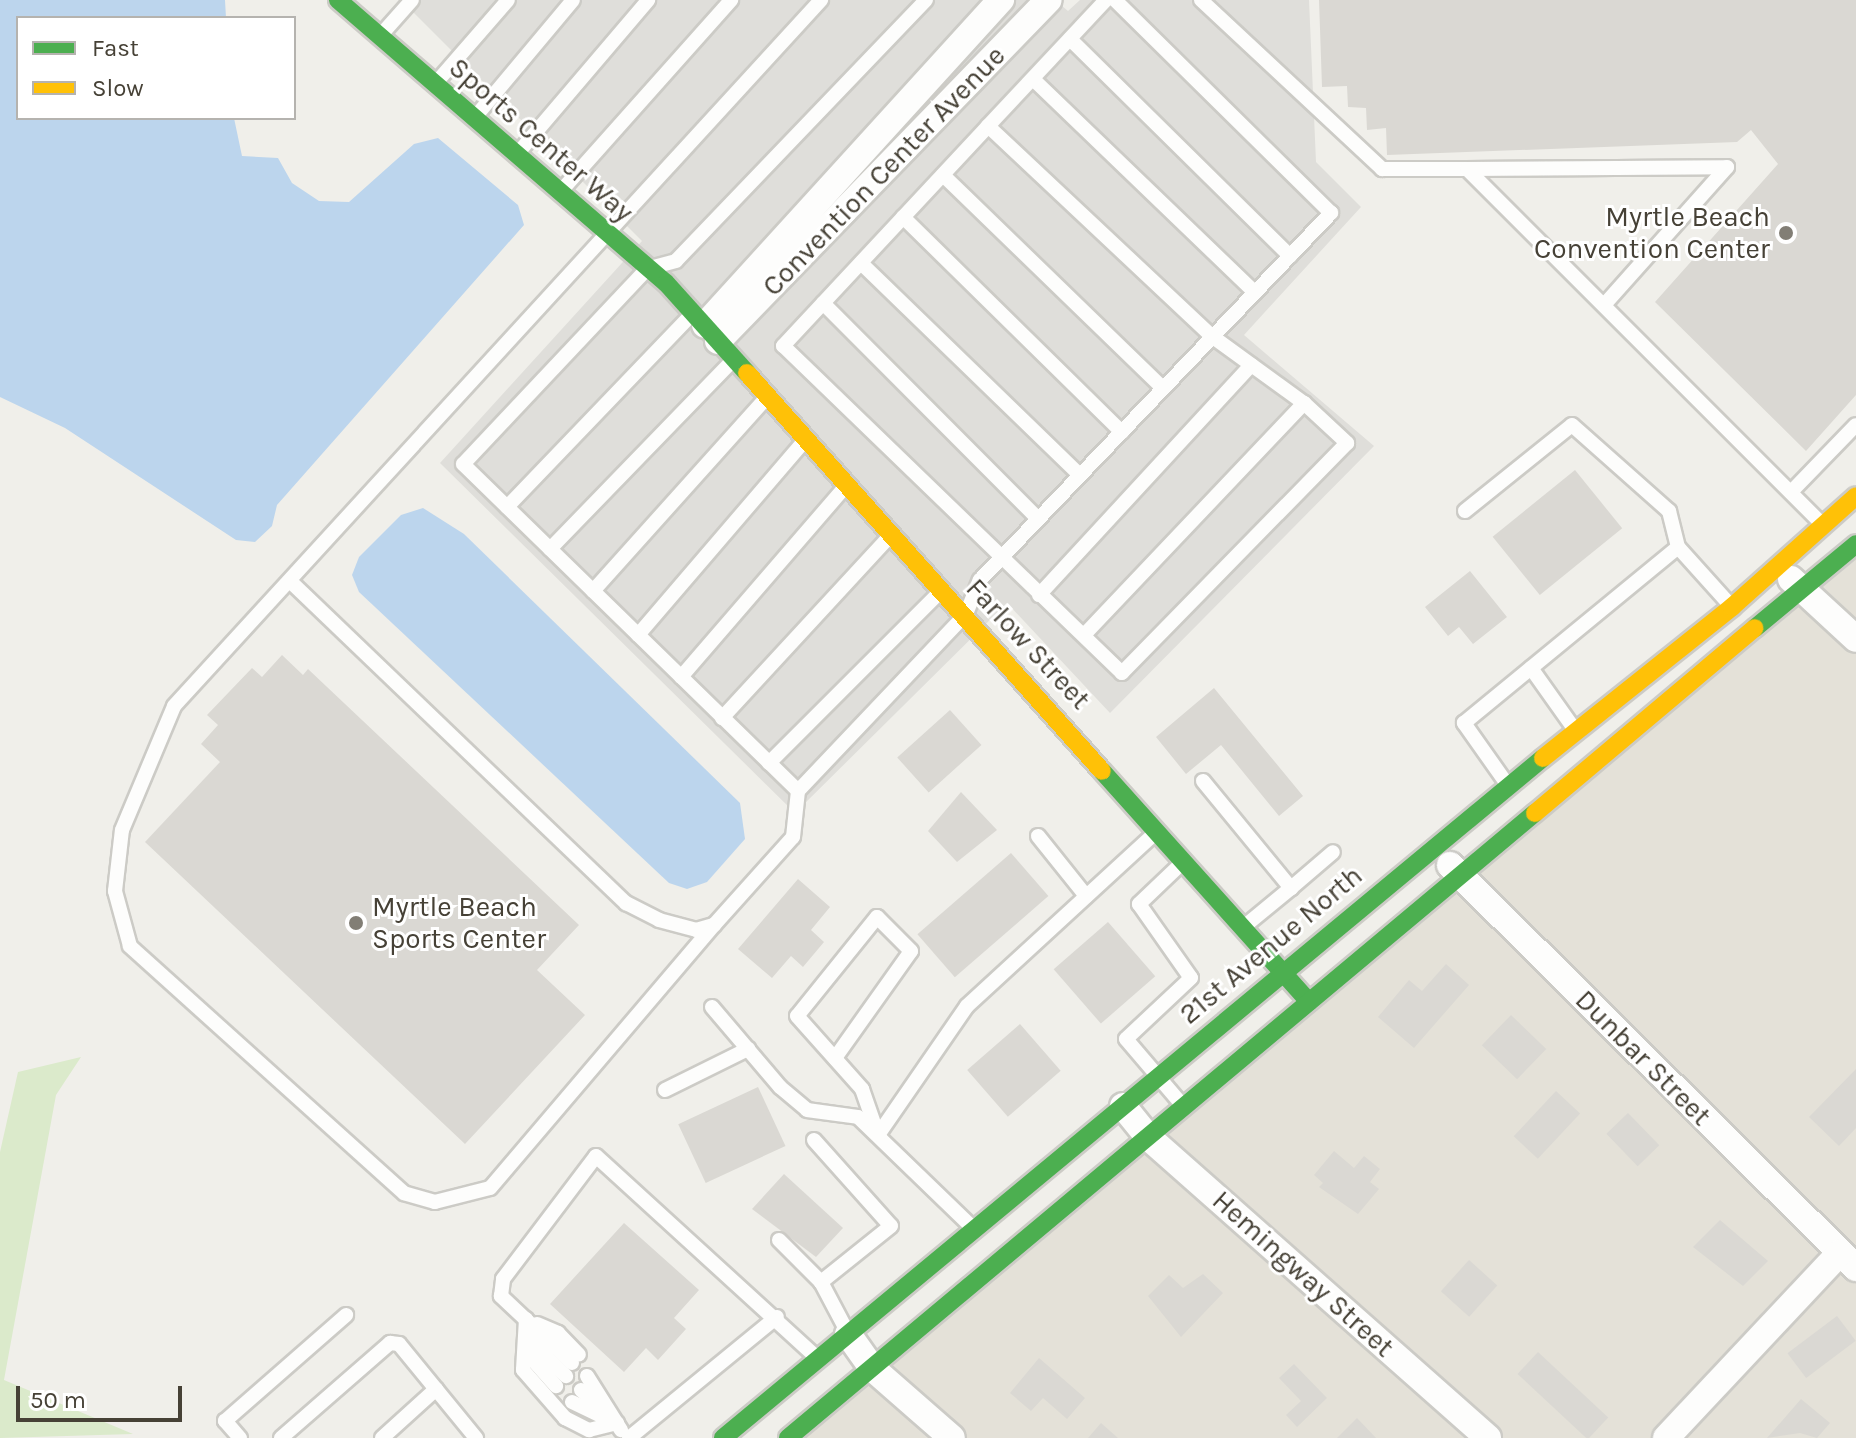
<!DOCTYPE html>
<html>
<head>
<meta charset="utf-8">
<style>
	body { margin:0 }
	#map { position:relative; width:1856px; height:1438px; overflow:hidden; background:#f0efea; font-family:Karla,sans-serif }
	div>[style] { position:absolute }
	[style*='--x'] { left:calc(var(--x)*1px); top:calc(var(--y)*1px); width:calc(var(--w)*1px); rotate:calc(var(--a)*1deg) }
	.residential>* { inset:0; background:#e4e1d8 }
	.green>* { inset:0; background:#dbeacb }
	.parking>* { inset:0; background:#dfdeda }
	.water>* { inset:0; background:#bcd5ed }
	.building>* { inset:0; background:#dad8d3; transform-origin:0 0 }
	.roads { filter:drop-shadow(2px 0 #cccbc6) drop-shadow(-2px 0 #cccbc6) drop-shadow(0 2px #cccbc6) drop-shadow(0 -2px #cccbc6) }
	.lane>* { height:14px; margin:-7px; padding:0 7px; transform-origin:7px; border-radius:7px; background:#fdfdfc }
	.street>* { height:26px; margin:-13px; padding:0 13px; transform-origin:13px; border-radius:13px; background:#fdfdfc }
	.fast>* { height:18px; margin:-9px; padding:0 9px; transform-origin:9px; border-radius:9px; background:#4caf50 }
	.slow>* { height:18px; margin:-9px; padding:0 9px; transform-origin:9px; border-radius:9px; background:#ffc107 }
	.dots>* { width:22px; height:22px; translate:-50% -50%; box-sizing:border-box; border:4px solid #fff; border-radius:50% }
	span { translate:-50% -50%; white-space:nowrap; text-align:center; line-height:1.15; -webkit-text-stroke:6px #fff; paint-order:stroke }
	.street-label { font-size:28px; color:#464136 }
	.poi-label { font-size:28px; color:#464136 }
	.right { translate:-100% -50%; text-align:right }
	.left { translate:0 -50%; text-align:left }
	.legend { position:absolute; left:16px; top:16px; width:280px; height:104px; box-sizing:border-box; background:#fff; border:2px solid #b5b3af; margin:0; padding:10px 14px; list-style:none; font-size:24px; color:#464136 }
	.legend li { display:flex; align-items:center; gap:16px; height:40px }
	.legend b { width:40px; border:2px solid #b5b3af }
	.scale { position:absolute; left:16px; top:1386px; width:166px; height:36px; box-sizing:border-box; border:4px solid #464136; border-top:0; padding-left:10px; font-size:24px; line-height:28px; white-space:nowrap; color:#464136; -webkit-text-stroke:6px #fff; paint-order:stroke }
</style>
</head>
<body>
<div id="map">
	<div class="residential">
		<div style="clip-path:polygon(1856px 538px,1856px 1438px,788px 1438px)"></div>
	</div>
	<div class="green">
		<div style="clip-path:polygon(81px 1057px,56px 1095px,4px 1380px,133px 1434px,0 1438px,0 1152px,18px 1072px)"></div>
	</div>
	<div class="parking">
		<div style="clip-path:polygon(401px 0,1055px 0,1068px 11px,1080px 0,1309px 0,1316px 162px,1361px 207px,1244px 335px,1374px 446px,1110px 713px,1007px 603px,795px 813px,440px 463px,642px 241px)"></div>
	</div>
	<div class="water">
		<div style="clip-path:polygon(0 0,225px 0,226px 18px,18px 18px,18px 118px,234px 118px,242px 156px,278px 158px,292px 183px,319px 201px,349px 202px,414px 144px,438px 138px,518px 205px,524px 225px,277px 505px,272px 526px,255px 542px,236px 540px,65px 428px,0 397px)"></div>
		<div style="clip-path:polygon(423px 508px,464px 534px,740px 803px,745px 839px,707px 882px,687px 889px,669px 883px,359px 592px,352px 575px,359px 557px,401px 515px)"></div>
	</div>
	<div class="building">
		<div style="clip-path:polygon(1319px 0,1856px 0,1856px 395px,1806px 451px,1655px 302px,1778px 164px,1751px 130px,1737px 142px,1387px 155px,1386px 128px,1367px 130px,1366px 108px,1348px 107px,1347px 86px,1322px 87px)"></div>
		<div style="left:1575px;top:470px;width:75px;height:106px;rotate:51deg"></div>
		<div style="clip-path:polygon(1470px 571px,1507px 617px,1473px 644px,1459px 627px,1448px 636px,1425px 607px)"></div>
		<div style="clip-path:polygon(282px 655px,303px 675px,308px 669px,579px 925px,537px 970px,585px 1015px,465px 1144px,145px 842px,220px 762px,201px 744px,218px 725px,207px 715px,252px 668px,262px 677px)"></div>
		<div style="clip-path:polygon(1214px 688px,1303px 796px,1279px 816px,1221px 745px,1186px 774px,1156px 737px)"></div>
		<div style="left:950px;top:710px;width:47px;height:71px;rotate:48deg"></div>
		<div style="clip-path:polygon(961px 792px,997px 830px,957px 862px,928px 831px)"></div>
		<div style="left:1011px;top:853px;width:57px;height:124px;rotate:49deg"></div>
		<div style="clip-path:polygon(798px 879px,830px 907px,811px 930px,824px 942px,803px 967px,791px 956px,772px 978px,738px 949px)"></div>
		<div style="left:1108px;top:922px;width:72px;height:72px;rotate:49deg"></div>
		<div style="clip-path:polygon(1446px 964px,1469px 985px,1414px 1048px,1378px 1017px,1409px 980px,1422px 991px)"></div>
		<div style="left:1511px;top:1015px;width:49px;height:42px;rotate:44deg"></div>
		<div style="left:1020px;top:1024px;width:62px;height:70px;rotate:49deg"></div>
		<div style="clip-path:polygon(1856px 1069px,1856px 1128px,1839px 1146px,1809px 1117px)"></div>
		<div style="left:758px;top:1087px;width:65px;height:88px;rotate:65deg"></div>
		<div style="left:1556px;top:1091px;width:33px;height:62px;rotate:43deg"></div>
		<div style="left:1628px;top:1113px;width:45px;height:30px;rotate:46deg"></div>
		<div style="clip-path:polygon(1334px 1151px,1354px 1168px,1364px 1156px,1380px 1169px,1370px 1182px,1379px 1189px,1358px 1214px,1319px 1187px,1323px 1183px,1314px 1175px)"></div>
		<div style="clip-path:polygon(784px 1174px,843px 1228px,816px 1257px,752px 1209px)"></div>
		<div style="clip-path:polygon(1720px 1220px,1768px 1261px,1743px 1286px,1693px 1247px)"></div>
		<div style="clip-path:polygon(624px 1223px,699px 1290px,674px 1318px,686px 1329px,658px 1360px,646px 1348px,624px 1372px,550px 1304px)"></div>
		<div style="left:1469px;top:1260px;width:38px;height:42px;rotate:42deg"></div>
		<div style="clip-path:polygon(1203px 1274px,1223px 1293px,1181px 1337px,1148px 1296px,1169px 1275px,1183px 1288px)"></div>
		<div style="left:1837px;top:1316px;width:31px;height:62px;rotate:53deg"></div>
		<div style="left:1538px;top:1352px;width:96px;height:30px;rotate:43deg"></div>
		<div style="clip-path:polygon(1039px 1358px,1085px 1398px,1067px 1419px,1043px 1398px,1031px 1411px,1010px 1393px)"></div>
		<div style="clip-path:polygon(1294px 1364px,1327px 1398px,1297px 1427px,1286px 1415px,1301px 1401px,1279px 1378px)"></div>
		<div style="clip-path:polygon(1801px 1399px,1830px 1423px,1817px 1438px,1800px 1433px,1767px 1438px)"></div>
		<div style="clip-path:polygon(1357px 1418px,1376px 1438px,1337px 1438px)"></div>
		<div style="clip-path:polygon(1101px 1423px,1118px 1438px,1088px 1438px)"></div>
	</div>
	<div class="roads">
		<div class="lane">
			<div style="--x:926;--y:0;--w:361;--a:133.8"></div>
			<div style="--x:676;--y:261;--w:30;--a:165"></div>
			<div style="--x:647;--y:269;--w:268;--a:133.3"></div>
			<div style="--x:463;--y:464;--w:468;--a:44.3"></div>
			<div style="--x:798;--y:791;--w:244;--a:-46.5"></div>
			<div style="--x:966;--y:614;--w:37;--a:-68"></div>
			<div style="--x:980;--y:580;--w:508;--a:-46.28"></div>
			<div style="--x:1331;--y:213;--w:303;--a:-135.4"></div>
			<div style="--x:1201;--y:0;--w:248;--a:43"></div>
			<div style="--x:1382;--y:169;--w:85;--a:0"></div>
			<div style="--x:1467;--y:169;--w:503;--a:45"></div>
			<div style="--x:380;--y:36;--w:48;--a:-48.4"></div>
			<div style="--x:1070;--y:39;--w:309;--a:44.6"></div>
			<div style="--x:1033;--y:79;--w:308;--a:43.9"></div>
			<div style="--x:435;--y:84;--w:111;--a:-49"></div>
			<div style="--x:476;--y:116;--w:151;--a:-50.1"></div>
			<div style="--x:988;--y:126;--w:308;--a:43.2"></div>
			<div style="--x:1213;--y:337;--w:112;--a:36"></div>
			<div style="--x:1304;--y:403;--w:59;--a:42.9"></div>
			<div style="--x:1347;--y:443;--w:322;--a:134.4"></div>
			<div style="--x:1122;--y:673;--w:471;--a:-136"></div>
			<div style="--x:783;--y:346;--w:301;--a:-47"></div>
			<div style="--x:988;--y:126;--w:173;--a:-46.9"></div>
			<div style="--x:518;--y:153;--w:201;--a:-49.6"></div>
			<div style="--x:1467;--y:169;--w:260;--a:-0.4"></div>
			<div style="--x:1727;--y:167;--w:183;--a:131.7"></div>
			<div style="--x:943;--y:175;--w:306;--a:44.1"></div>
			<div style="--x:561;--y:191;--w:256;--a:-48.3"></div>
			<div style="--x:903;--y:217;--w:307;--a:44.5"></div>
			<div style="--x:861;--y:263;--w:305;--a:44.1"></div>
			<div style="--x:823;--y:303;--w:305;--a:45.1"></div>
			<div style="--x:1791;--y:492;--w:93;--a:-45.9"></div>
			<div style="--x:507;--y:507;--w:269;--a:-46.2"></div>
			<div style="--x:1465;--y:511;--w:137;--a:-38.8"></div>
			<div style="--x:1572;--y:425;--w:130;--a:41.6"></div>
			<div style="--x:1669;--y:511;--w:37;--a:76"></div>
			<div style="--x:1678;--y:547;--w:81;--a:48"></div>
			<div style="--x:550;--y:549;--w:263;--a:-45.9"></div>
			<div style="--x:292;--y:583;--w:463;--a:43.8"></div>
			<div style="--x:626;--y:903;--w:37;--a:27"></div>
			<div style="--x:659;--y:920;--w:38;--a:15"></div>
			<div style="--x:696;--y:930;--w:19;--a:-16"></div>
			<div style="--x:714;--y:925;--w:118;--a:-48.1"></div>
			<div style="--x:793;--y:837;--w:46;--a:-83.8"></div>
			<div style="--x:593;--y:591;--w:259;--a:-48.1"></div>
			<div style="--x:1039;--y:595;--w:313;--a:-47.3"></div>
			<div style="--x:638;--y:635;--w:257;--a:-49.4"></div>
			<div style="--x:1084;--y:635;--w:320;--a:-46.5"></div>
			<div style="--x:1531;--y:668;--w:76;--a:54.6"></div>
			<div style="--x:681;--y:677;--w:251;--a:-49.2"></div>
			<div style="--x:722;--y:718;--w:246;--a:-47.3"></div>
			<div style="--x:769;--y:763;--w:243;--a:-45"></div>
			<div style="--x:1203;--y:781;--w:139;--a:50.6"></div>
			<div style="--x:1291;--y:888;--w:58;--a:140.6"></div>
			<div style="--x:1507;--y:784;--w:75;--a:-125.2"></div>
			<div style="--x:1464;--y:723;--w:277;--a:-39.4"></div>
			<div style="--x:1038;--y:836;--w:77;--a:51.3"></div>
			<div style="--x:1183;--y:862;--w:61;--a:136.3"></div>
			<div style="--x:1139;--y:904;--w:90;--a:54.9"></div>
			<div style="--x:1191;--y:978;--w:89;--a:136.8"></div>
			<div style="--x:1126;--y:1039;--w:89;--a:49.5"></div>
			<div style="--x:1291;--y:888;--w:55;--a:-40.6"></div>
			<div style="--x:714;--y:925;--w:345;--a:130.4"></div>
			<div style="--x:490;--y:1188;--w:57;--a:165.7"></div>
			<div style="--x:435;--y:1202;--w:32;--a:-164"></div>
			<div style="--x:404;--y:1193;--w:369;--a:-138"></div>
			<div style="--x:130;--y:946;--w:57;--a:-105.3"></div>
			<div style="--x:115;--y:891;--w:61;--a:-83.5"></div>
			<div style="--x:122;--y:830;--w:134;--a:-67.2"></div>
			<div style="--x:174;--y:706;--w:958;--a:-47.5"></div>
			<div style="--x:712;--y:1007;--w:105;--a:49.6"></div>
			<div style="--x:780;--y:1087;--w:35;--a:40"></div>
			<div style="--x:807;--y:1110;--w:51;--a:7.8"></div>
			<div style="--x:858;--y:1117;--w:161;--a:44"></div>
			<div style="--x:835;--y:1058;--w:131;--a:-54.6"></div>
			<div style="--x:911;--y:951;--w:48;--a:-135"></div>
			<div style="--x:877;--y:917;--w:127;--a:128.9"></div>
			<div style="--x:797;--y:1016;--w:98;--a:48.3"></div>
			<div style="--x:862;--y:1089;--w:49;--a:70.8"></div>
			<div style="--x:665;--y:1090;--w:93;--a:-26.3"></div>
			<div style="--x:878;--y:1135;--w:157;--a:-55.4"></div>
			<div style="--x:967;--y:1006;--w:257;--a:-42.6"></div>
			<div style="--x:814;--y:1140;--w:115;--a:48.2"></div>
			<div style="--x:891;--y:1226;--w:90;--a:141.3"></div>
			<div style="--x:821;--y:1282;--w:58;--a:62.1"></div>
			<div style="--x:779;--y:1240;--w:59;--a:45"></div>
			<div style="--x:526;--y:1319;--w:51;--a:93.4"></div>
			<div style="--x:523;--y:1370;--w:64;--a:48.8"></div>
			<div style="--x:565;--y:1418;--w:27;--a:27"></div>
			<div style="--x:589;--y:1430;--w:29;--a:-14"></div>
			<div style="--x:537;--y:1324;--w:23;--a:23"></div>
			<div style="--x:558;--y:1333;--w:30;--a:46"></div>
			<div style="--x:529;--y:1327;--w:21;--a:71"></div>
			<div style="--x:536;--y:1347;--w:42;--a:44"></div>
			<div style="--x:525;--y:1344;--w:7;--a:90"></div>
			<div style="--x:525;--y:1351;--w:47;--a:48.5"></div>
			<div style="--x:572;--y:1363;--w:98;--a:-136.7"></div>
			<div style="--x:501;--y:1296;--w:17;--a:-83"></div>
			<div style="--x:503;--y:1279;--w:154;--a:-52.9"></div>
			<div style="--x:596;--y:1156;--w:297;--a:42.4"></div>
			<div style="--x:587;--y:1376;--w:64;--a:57.8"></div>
			<div style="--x:581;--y:1390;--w:28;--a:42"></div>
			<div style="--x:572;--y:1402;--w:49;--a:25.5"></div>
			<div style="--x:240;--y:1438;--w:23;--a:-131"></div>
			<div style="--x:225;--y:1421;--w:161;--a:-41.2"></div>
			<div style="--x:281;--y:1438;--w:145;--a:-41.1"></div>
			<div style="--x:390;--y:1343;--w:9;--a:6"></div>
			<div style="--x:399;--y:1344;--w:122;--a:50.7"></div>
			<div style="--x:382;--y:1438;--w:73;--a:-42.2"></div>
			<div style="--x:629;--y:1438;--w:191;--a:-39.3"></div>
		</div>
		<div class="street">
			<div style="--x:705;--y:325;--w:440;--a:-47.7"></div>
			<div style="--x:718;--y:341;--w:475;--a:-45.9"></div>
			<div style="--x:1791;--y:579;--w:88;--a:42.7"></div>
			<div style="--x:1450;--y:865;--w:572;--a:44.79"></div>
			<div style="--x:1123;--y:1106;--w:40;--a:51"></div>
			<div style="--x:1148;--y:1137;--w:454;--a:41.5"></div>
			<div style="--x:848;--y:1334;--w:42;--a:54.8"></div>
			<div style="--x:872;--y:1368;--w:106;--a:41.2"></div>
			<div style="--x:1666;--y:1438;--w:254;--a:-46.8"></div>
		</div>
		<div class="fast">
			<div style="--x:338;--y:0;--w:433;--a:40.8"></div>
			<div style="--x:666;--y:283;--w:121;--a:48"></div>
			<div style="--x:1755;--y:628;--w:131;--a:-39.7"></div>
			<div style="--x:1102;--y:771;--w:310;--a:48.1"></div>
			<div style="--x:723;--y:1438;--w:1065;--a:-39.67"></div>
			<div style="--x:788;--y:1438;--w:974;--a:-39.92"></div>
		</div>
		<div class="slow">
			<div style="--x:747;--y:373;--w:533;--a:48.27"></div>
			<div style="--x:1543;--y:758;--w:242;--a:-38.6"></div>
			<div style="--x:1732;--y:607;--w:166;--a:-41.8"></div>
			<div style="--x:1535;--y:813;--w:287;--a:-40.1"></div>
		</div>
	</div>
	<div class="dots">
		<div style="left:1786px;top:233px;background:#827e75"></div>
		<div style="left:356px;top:923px;background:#827e75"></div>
	</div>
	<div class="street-label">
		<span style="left:541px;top:140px;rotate:41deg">Sports Center Way</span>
		<span style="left:884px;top:171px;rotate:-46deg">Convention Center Avenue</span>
		<span style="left:1028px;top:644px;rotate:47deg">Farlow Street</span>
		<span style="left:1271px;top:945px;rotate:-40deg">21st Avenue North</span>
		<span style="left:1643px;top:1058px;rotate:45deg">Dunbar Street</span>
		<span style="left:1303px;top:1274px;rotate:42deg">Hemingway Street</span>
	</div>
	<div class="poi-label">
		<span class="right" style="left:1770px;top:233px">Myrtle Beach<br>Convention Center</span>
		<span class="left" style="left:372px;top:923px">Myrtle Beach<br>Sports Center</span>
	</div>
	<ul class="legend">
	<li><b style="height:10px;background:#4caf50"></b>Fast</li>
	<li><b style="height:10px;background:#ffc107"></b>Slow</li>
	</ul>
	<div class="scale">50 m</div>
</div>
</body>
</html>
